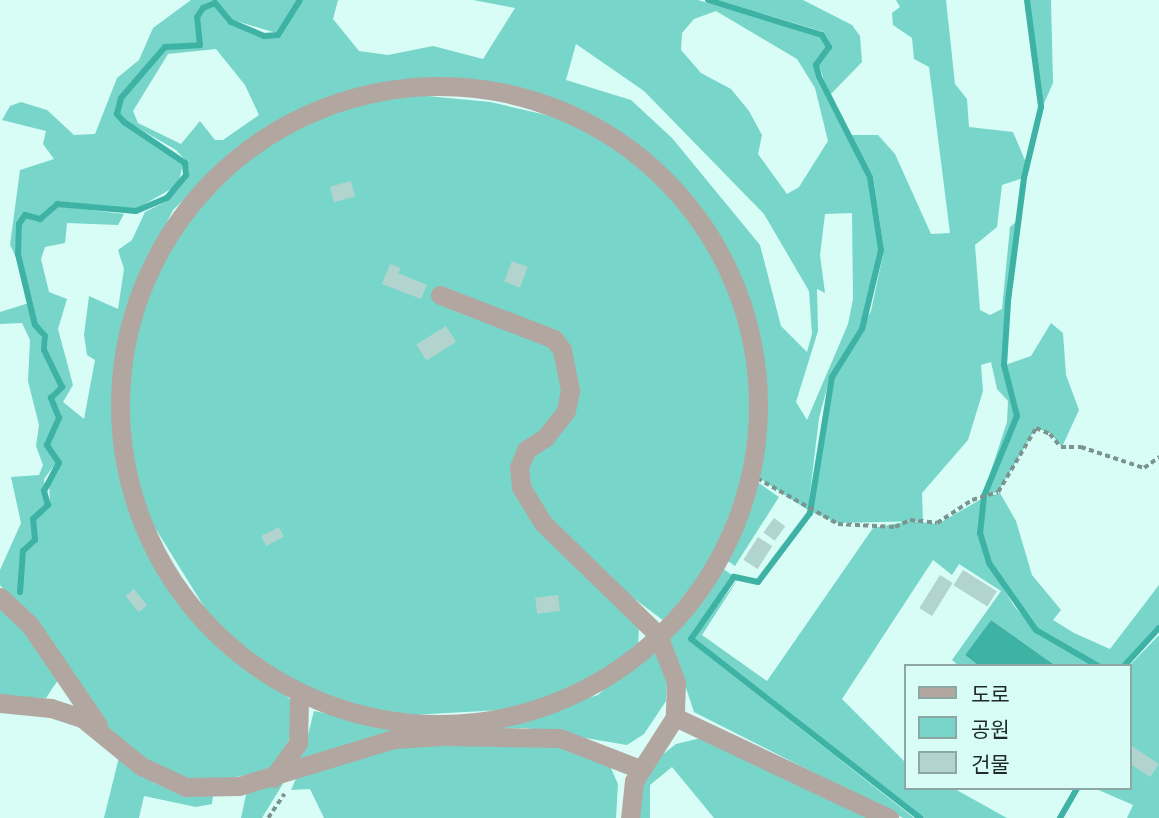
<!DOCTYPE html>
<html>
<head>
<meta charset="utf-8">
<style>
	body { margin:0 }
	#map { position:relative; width:1159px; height:818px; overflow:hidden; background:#d8fcf6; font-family:Signika,"Noto Sans KR",sans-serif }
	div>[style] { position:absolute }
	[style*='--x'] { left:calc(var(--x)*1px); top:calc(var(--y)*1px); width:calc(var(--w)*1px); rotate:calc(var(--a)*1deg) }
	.green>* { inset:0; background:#77d6c9 }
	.water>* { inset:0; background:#3db2a5 }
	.stream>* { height:6px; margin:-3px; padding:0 3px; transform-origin:3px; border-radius:3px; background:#3db2a5 }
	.building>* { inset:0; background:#b1d4ce; transform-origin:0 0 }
	.path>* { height:3.5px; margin-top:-1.75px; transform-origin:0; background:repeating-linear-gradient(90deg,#7c9490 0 5px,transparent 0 8.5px) }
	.minor>* { height:19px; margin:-9.5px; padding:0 9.5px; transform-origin:9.5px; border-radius:9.5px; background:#b2a7a0 }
	.minor>.ring { margin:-9.5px; padding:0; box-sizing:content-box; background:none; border:19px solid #b2a7a0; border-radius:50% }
	span { translate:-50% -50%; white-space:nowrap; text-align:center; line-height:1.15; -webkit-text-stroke:5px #d8fcf6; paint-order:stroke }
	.legend { position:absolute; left:904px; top:664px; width:228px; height:126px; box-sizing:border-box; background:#d8fcf6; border:2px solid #8da8a4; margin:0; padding:9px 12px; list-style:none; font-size:21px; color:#1d2a28 }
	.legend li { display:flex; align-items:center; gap:14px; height:35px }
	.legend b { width:35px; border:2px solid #8da8a4 }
</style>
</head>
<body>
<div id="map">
	<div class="green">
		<div style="clip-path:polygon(191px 0,298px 0,276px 33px,233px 20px,215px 0,201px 6px,194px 16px,198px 43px,164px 45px,119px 96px,115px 114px,183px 164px,178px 185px,136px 209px,56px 201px,39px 216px,24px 213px,17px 223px,15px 255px,10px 245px,20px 170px,54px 159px,43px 144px,46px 131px,2px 120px,10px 106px,21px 102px,47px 110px,74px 135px,95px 134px,117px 78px,139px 60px,153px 28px)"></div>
		<div style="clip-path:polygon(evenodd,303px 0,338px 0,333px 19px,359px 51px,388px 55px,433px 46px,483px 59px,515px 8px,473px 0,698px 0,821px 36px,827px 47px,814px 64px,816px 78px,868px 177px,879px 250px,860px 328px,830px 377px,819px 418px,808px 510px,753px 474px,753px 315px,731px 256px,651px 158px,605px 124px,491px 97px,375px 92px,316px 107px,212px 173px,173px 210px,136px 284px,116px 390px,121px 443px,148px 525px,205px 615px,259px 676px,294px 702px,299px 718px,276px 768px,219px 781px,168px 776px,103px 724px,0 585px,0 570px,21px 523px,11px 477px,39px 475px,43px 465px,36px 446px,39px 425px,28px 381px,30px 340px,22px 323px,0 324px,0 312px,29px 303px,59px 386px,48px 397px,56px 418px,45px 445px,56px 463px,44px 479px,45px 504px,31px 519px,33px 539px,21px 550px,20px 594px,26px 552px,37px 542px,36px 520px,50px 505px,49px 481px,61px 463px,50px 445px,61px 418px,53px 399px,64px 387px,47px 350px,48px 335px,37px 324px,20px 254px,22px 224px,26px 218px,41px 221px,57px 206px,124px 214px,118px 225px,67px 223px,65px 243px,45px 247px,41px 259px,49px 292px,67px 299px,58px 329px,73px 385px,63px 402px,84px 419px,95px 360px,87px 355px,84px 335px,89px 296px,118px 309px,124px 269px,118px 250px,132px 240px,145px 212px,169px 200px,189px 175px,187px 162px,176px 150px,126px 121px,120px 113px,123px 99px,167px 49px,202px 47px,199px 17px,204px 10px,214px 6px,230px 23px,263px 38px,278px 37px,303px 0,716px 11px,797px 59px,815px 88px,828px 141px,799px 187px,787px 194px,758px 154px,762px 135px,749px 111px,731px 89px,701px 73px,681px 50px,682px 33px,694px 19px,716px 11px,303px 0,576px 44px,644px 91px,764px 214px,809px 291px,812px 334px,807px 352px,781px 326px,760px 245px,672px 138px,631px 100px,566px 80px,576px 44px,303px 0,216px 49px,245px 85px,259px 115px,223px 140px,215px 140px,200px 121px,181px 144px,138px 123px,133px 111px,168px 54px,216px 49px,303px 0,852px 213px,853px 299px,848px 324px,807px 420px,796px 402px,818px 331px,817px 289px,825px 293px,820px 255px,825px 214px,852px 213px)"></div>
		<div style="clip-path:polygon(718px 0,803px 0,852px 25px,860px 36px,862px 62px,829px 96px,819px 65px,832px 47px,824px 32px)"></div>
		<div style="clip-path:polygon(896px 0,946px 0,955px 84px,967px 99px,969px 127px,1013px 132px,1027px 165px,1023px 178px,1002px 185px,997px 227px,975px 245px,980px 310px,990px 315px,1002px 309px,1010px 227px,1017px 221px,1003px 365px,1017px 416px,983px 495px,1007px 422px,1008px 401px,997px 389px,991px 362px,981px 365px,983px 391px,968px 440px,922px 493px,923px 521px,838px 523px,812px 512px,824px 419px,834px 379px,871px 311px,884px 250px,873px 176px,849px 135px,878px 135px,895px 154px,931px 234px,950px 233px,929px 67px,914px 59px,912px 38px,893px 25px,892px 13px,900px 7px)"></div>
		<div style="clip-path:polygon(1028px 0,1051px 0,1053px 83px,1042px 108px)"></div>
		<div style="clip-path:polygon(406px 94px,490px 102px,603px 128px,648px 162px,706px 229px,727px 259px,749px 316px,751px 430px,740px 510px,703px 572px,664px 621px,608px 579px,546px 521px,525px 486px,530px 453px,549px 440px,569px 412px,574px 391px,566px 348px,556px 336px,442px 292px,439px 299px,551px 343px,558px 352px,565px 390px,562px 409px,543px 434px,523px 447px,515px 467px,517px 488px,539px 526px,639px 625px,638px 650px,597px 690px,536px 708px,376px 717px,345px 712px,288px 691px,262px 672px,208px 613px,152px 523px,130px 469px,121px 390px,129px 337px,149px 260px,177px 212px,215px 176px,319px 112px,347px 101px)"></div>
		<div style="clip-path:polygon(1051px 323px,1063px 333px,1066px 375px,1079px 410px,1062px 447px,1050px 433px,1036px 428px,998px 492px,986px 494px,1019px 417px,1005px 365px,1031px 356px)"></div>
		<div style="clip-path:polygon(753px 479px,779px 497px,735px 566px,719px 555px,746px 511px)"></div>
		<div style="clip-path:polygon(1000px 493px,1016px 521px,1032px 575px,1061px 610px,1053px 620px,1074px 633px,1110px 649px,1159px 585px,1159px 624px,1134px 656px,1119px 666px,1101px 666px,1037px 629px,991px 561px,982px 532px,985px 497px)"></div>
		<div style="clip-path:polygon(983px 498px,979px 533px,988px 563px,1014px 606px,1036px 631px,1096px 666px,1056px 666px,991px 620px,965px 655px,979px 666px,959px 666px,952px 660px,1001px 591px,959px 564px,952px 575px,933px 560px,842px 699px,905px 762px,905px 788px,953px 788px,1007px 818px,924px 818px,834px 755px,693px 638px,738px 579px,702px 635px,767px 681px,873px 528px,910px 521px,938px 524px)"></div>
		<div style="clip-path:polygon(715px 563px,732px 575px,688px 640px,914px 818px,903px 818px,694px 712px,668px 634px)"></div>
		<div style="clip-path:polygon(0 600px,60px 677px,46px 698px,0 697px)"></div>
		<div style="clip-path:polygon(1159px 635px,1159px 818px,1127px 818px,1133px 805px,1094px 788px,1129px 788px,1129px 666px)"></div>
		<div style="clip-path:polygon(657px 641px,668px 669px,666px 701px,644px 734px,627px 745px,526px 728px,420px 732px,292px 765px,307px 739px,314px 711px,383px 724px,538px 713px,598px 695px)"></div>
		<div style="clip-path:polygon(701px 738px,870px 818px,714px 818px,672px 767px,650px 785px,650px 818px,637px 818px,640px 785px,657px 759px,676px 744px)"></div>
		<div style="clip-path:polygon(562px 743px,610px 766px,618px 784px,616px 818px,324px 818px,310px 789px,291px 790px,298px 774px,393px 744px)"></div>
		<div style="clip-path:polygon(120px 753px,154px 783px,190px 796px,213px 795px,212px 804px,196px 807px,144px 796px,139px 818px,104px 818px)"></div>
		<div style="clip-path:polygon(284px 782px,262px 818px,241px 818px,247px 790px)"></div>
	</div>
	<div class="water">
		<div style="clip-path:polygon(991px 620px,1056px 666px,979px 666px,965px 655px)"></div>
	</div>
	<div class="stream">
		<div style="--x:708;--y:0;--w:119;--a:17.1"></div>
		<div style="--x:822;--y:35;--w:14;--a:60"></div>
		<div style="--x:829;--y:47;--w:22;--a:126"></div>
		<div style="--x:816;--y:65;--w:12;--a:76"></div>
		<div style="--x:819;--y:77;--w:112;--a:63"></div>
		<div style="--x:870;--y:177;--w:74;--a:81.4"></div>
		<div style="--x:881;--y:250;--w:81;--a:103.5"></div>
		<div style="--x:862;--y:329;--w:57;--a:122"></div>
		<div style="--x:832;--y:377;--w:138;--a:99.2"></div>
		<div style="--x:810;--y:513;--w:86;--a:127"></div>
		<div style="--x:758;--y:582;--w:25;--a:-168"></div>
		<div style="--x:734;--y:577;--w:75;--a:124.7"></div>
		<div style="--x:691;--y:639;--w:291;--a:38"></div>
		<div style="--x:1027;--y:0;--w:108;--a:82.5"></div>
		<div style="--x:1041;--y:107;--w:73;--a:103.5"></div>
		<div style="--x:1024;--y:178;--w:125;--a:97.4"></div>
		<div style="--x:1008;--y:302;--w:63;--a:93.6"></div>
		<div style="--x:1004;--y:365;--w:53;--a:75.7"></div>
		<div style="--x:1017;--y:416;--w:87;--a:112.4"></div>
		<div style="--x:984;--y:496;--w:37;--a:96"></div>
		<div style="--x:980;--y:533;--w:31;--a:73"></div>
		<div style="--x:989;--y:563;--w:82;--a:55"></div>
		<div style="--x:1036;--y:630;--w:72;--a:30.1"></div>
		<div style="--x:20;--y:592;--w:41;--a:-85.8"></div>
		<div style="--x:23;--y:551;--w:16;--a:-43"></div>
		<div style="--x:35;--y:540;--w:21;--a:-95"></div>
		<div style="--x:33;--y:519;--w:21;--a:-43"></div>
		<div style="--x:48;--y:505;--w:15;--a:-106"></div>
		<div style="--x:44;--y:491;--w:32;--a:-62"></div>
		<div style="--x:59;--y:463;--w:22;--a:-124"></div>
		<div style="--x:47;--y:445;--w:30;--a:-66"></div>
		<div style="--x:59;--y:418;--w:22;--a:-112"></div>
		<div style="--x:51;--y:398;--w:16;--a:-45"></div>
		<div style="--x:62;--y:387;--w:41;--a:-115.9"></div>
		<div style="--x:44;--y:350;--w:14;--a:-86"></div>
		<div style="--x:45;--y:336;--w:15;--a:-132"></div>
		<div style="--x:35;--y:325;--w:73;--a:-103.5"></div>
		<div style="--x:18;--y:254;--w:30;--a:-88"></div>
		<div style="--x:19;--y:224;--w:11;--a:-56"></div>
		<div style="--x:25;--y:215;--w:16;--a:15"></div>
		<div style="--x:40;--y:219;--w:23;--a:-41"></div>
		<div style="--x:57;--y:204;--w:79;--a:5.1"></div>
		<div style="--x:136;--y:211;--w:34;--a:-23"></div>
		<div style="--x:167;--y:198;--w:30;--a:-50"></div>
		<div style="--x:186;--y:175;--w:12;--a:-95"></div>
		<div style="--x:185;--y:163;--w:73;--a:-146.1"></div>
		<div style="--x:124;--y:122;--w:11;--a:-131"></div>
		<div style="--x:117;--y:114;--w:16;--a:-76"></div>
		<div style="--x:121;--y:98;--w:67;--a:-49.2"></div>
		<div style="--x:165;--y:47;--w:35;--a:-3"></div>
		<div style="--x:200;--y:45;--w:28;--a:-96"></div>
		<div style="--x:197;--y:17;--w:11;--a:-56"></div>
		<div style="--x:203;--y:8;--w:13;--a:-23"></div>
		<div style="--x:215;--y:3;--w:25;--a:50"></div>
		<div style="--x:231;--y:22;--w:36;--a:23"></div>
		<div style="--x:264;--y:36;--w:14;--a:-4"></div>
		<div style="--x:278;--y:35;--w:41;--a:-57.8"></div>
		<div style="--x:1124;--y:666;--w:52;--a:-47.4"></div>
		<div style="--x:1060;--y:818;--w:34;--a:-60"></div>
	</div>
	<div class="building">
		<div style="left:351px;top:181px;width:16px;height:22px;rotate:75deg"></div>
		<div style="left:512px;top:261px;width:17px;height:22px;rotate:21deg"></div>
		<div style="clip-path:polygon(390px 264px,401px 268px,398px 273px,427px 285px,421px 299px,382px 284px)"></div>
		<div style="left:446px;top:326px;width:19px;height:35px;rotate:58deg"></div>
		<div style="left:774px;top:518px;width:14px;height:18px;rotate:36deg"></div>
		<div style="left:279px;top:527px;width:11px;height:20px;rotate:63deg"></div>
		<div style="left:758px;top:537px;width:17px;height:27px;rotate:33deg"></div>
		<div style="left:963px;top:570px;width:40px;height:18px;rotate:32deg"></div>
		<div style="left:940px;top:575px;width:15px;height:39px;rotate:32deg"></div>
		<div style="left:134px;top:589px;width:21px;height:11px;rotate:51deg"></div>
		<div style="left:558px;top:595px;width:16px;height:23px;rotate:83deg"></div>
		<div style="clip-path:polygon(1129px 744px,1159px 764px,1150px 777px,1129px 763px)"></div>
	</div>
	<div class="path">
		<div style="--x:750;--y:474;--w:101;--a:29.6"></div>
		<div style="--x:838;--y:524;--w:57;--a:3"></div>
		<div style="--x:895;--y:527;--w:17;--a:-25"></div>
		<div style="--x:910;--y:520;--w:27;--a:6"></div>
		<div style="--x:937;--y:523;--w:42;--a:-33.3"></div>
		<div style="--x:972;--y:500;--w:27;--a:-17"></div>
		<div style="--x:998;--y:492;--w:74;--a:-59.3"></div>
		<div style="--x:1036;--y:428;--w:15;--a:23"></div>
		<div style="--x:1050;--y:434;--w:17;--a:50"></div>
		<div style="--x:1061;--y:447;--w:20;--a:0"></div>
		<div style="--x:1081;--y:447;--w:66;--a:18.4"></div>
		<div style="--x:1144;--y:468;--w:19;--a:-36"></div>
		<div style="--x:268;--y:818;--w:29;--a:-56"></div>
	</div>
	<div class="minor">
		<div class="ring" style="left:120px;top:86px;width:619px;height:619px"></div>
		<div style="--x:440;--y:295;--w:122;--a:21.1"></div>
		<div style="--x:554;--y:339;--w:14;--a:54"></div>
		<div style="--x:562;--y:350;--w:41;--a:78.7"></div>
		<div style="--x:570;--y:390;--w:21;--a:101"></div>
		<div style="--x:566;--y:411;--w:33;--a:128"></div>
		<div style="--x:546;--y:437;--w:24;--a:147"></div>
		<div style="--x:526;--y:450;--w:18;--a:112"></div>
		<div style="--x:519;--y:467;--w:20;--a:84"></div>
		<div style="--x:521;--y:487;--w:42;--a:58.6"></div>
		<div style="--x:543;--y:523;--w:161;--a:44.2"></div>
		<div style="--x:658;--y:635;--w:50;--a:69"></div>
		<div style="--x:676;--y:682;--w:35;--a:92"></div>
		<div style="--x:675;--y:717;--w:76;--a:122.6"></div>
		<div style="--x:634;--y:781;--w:37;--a:96"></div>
		<div style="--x:0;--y:597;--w:41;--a:43"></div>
		<div style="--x:30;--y:625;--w:121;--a:55.8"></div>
		<div style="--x:0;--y:703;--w:51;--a:5.6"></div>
		<div style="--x:51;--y:708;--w:33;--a:18"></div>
		<div style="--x:82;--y:718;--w:76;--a:39.1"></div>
		<div style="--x:141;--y:766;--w:50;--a:25"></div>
		<div style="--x:186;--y:787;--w:53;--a:-1.1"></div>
		<div style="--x:239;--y:786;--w:162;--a:-16.9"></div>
		<div style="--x:394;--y:739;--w:48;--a:-3.6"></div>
		<div style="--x:442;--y:736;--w:118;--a:1"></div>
		<div style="--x:560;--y:738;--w:86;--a:21.2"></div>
		<div style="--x:675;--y:717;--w:237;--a:25.3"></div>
		<div style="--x:273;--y:778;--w:43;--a:-54.5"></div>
		<div style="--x:298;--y:743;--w:44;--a:-88.7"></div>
	</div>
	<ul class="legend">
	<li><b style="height:9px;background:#b2a7a0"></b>도로</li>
	<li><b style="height:19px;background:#77d6c9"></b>공원</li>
	<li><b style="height:19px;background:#b1d4ce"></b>건물</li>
	</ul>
</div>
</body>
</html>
